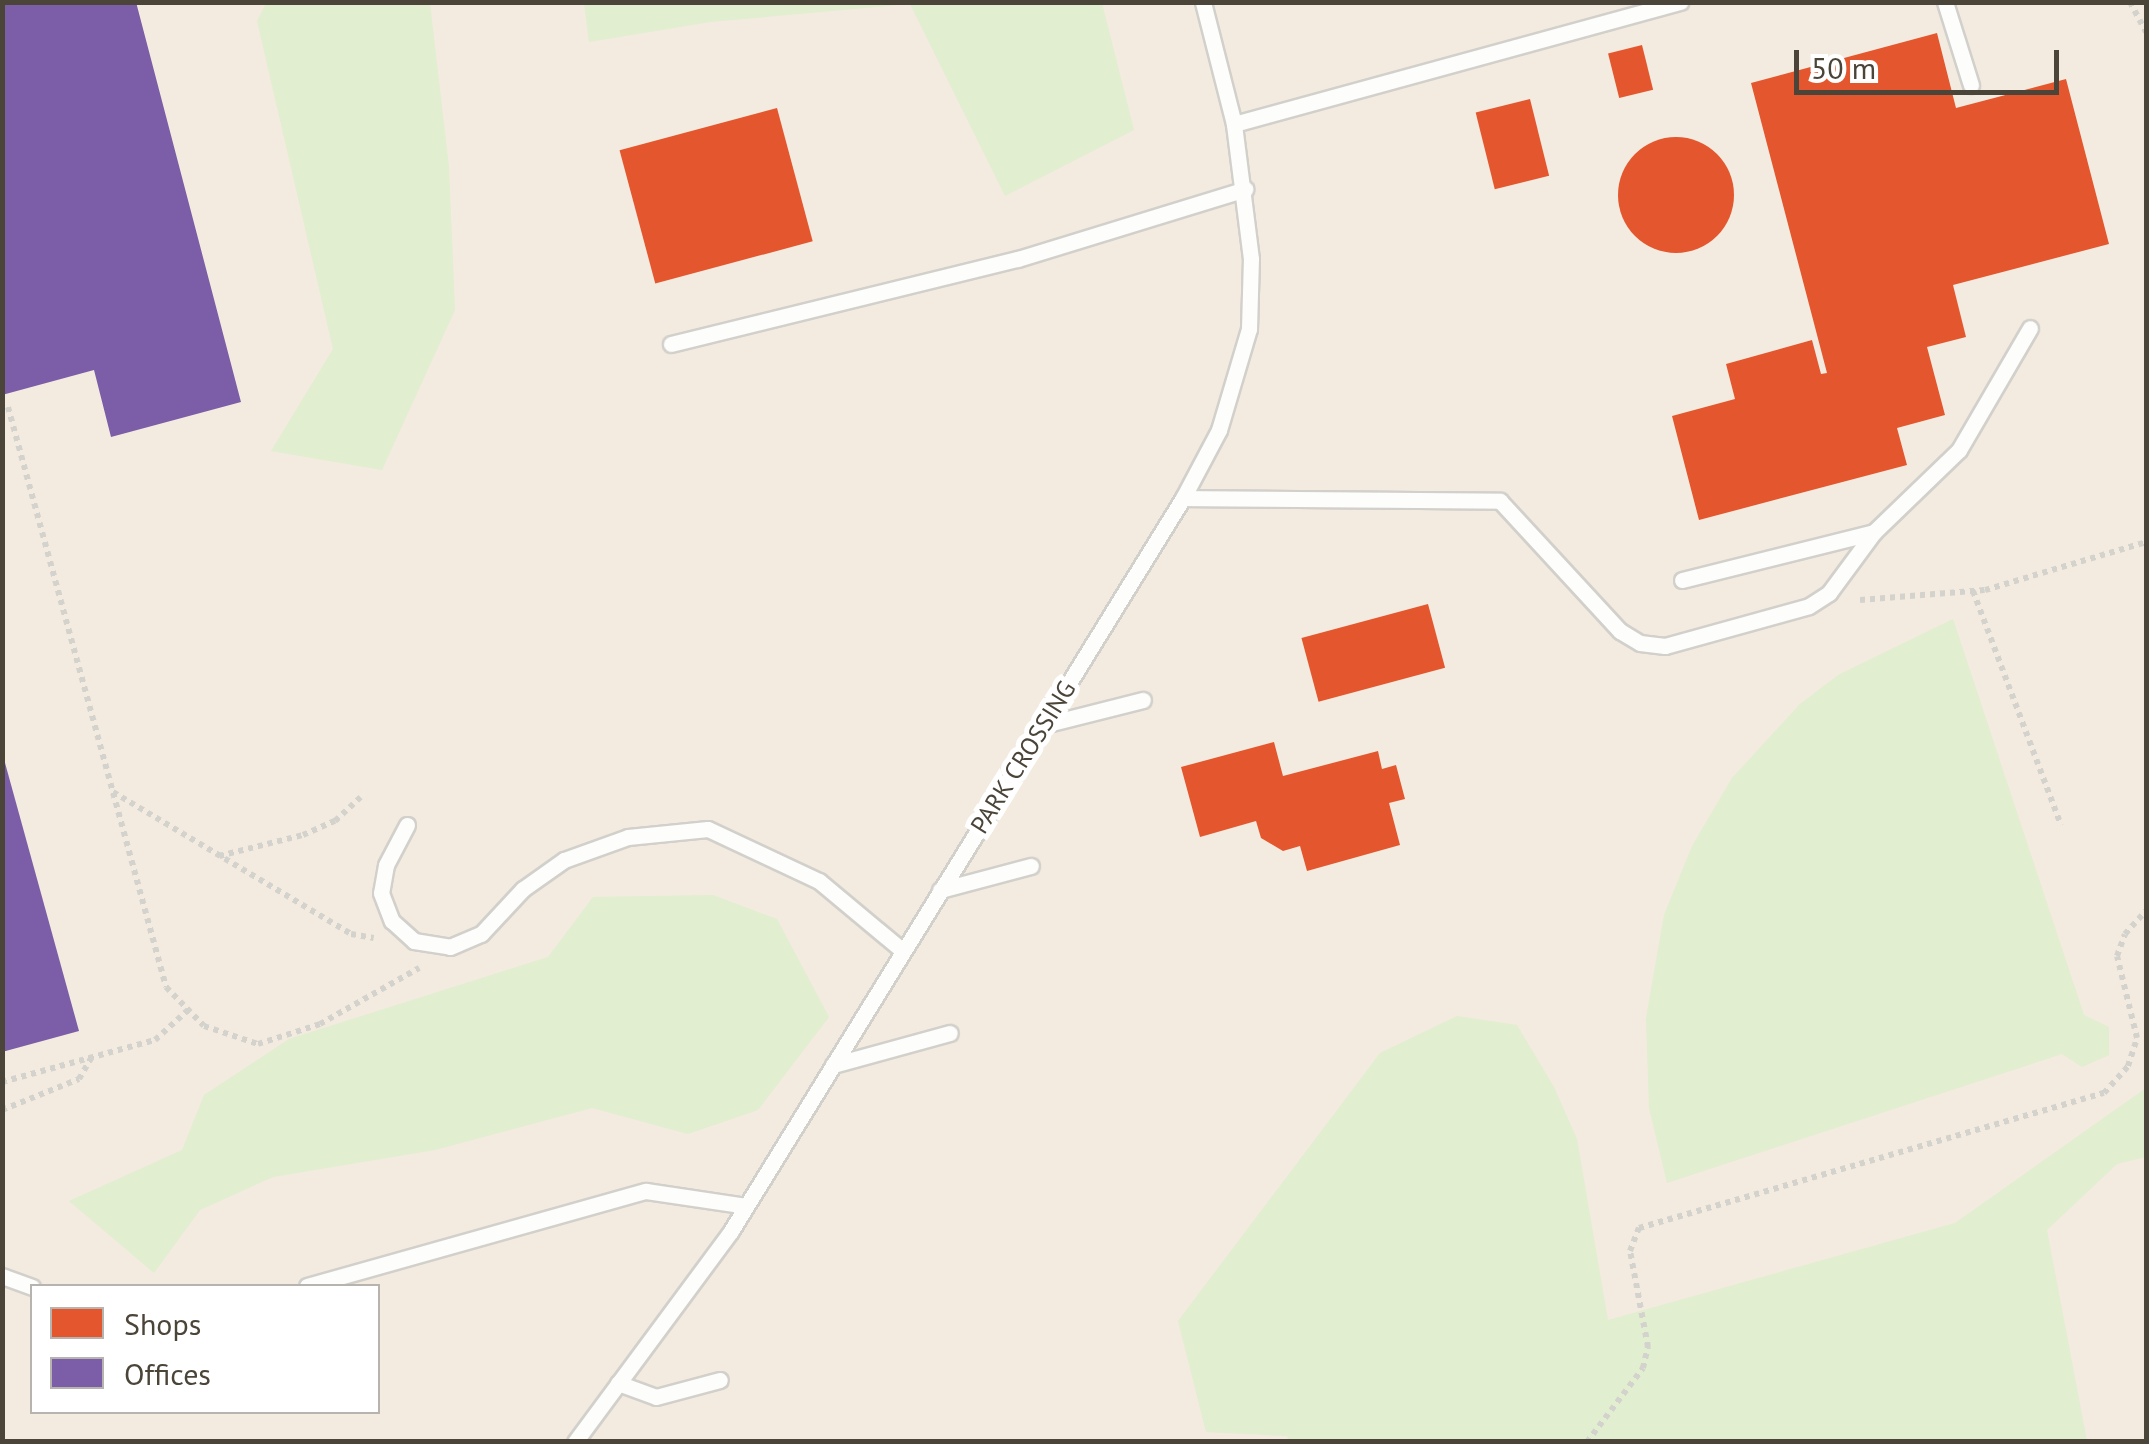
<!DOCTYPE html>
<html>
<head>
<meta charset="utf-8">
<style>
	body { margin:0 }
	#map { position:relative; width:2149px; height:1444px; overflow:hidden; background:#f4f2ee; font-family:"PT Sans",sans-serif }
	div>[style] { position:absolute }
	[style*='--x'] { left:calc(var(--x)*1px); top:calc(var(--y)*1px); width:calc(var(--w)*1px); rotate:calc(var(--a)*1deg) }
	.commercial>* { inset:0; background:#f3ebdf }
	.green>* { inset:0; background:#e1eecf }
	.shops>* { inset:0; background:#e4572e; transform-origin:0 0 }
	.round { border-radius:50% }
	.offices>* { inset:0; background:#7b5ea7 }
	.path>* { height:6px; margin-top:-3px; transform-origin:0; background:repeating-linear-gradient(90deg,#d3d2cc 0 5px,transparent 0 10px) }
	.roads { filter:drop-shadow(2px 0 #d2d0cb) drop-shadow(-2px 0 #d2d0cb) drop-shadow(0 2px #d2d0cb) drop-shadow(0 -2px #d2d0cb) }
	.service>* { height:15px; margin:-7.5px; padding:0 7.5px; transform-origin:7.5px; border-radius:7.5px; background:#fdfdfc }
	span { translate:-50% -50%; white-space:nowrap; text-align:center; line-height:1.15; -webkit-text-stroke:10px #fff; paint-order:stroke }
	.street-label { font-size:25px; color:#4b4439 }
	.frame { position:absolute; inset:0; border:5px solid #4b4439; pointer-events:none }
	.legend { position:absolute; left:30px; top:1284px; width:350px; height:130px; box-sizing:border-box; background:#fff; border:2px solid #b7b4b0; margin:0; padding:12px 18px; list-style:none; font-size:30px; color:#4b4439 }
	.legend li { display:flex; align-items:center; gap:20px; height:50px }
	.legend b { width:50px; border:2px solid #b7b4b0 }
	.scale { position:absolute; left:1794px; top:50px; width:265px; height:45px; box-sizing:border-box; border:5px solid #4b4439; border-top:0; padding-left:12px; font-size:30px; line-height:35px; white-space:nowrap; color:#4b4439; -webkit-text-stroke:8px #fff; paint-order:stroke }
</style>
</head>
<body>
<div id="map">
	<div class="commercial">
		<div style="clip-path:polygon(evenodd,3px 3px,2146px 3px,2146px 1441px,3px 1442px,3px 3px,32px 1286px,378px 1286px,378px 1412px,32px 1412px,32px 1286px)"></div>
	</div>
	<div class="green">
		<div style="clip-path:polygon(266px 3px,430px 3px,449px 167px,455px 310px,382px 470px,271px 451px,333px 349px,257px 21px)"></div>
		<div style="clip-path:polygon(584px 3px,1102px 3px,1134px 130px,1005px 196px,910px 4px,710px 22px,589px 42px)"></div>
		<div style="clip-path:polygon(1953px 619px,2084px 1015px,2109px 1027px,2109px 1055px,2082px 1067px,2062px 1054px,1667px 1183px,1649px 1108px,1646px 1018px,1664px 915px,1692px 846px,1732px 778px,1800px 704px,1838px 675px)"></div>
		<div style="clip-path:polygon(713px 895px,777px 919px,829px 1017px,758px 1110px,688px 1134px,592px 1108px,435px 1150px,273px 1177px,200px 1210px,154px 1273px,69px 1201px,182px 1150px,204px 1095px,289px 1039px,548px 957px,593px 897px)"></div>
		<div style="clip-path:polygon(1457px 1016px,1517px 1025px,1554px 1087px,1577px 1139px,1608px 1320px,1955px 1223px,2146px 1088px,2146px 1157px,2117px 1164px,2047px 1230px,2087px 1441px,1289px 1442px,1287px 1436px,1206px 1432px,1178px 1321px,1380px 1053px)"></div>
	</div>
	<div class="shops">
		<div style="clip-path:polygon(1937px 33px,1956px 108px,2066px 79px,2109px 244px,1953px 285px,1966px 337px,1927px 347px,1945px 415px,1897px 428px,1907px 465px,1699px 520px,1672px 416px,1735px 399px,1726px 364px,1812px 340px,1821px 374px,1827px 373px,1751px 83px)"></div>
		<div style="left:1642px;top:45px;width:46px;height:35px;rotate:76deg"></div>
		<div style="left:1530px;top:99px;width:79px;height:56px;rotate:76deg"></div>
		<div style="left:777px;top:108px;width:138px;height:163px;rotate:75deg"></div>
		<div class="round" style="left:1618px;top:137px;width:116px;height:116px"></div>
		<div style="left:1428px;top:604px;width:66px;height:131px;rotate:75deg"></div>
		<div style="clip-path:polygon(1274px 742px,1283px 776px,1378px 751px,1382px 769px,1396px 765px,1405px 799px,1389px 803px,1400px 845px,1307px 871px,1300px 846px,1283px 851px,1261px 838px,1256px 821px,1200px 837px,1181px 767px)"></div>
	</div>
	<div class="offices">
		<div style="clip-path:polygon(2px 2px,136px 2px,241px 402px,111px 437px,94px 370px,2px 395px)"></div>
		<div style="clip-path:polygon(2px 752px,79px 1031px,2px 1052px)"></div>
	</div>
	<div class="path">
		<div style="--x:2130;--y:2;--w:34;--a:62"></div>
		<div style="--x:8;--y:407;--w:601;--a:74.76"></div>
		<div style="--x:166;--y:987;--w:54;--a:45.7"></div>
		<div style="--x:204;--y:1026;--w:57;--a:18.4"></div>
		<div style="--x:258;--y:1044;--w:65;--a:-17.9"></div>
		<div style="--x:320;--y:1024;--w:114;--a:-29.5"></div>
		<div style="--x:1973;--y:591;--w:250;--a:69.4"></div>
		<div style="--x:1860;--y:600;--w:125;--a:-4.6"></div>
		<div style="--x:1985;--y:590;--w:168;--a:-16.6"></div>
		<div style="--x:113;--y:792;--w:277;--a:30.8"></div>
		<div style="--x:351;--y:934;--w:23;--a:10"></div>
		<div style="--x:219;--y:856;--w:87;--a:-14"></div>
		<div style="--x:303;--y:835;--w:35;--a:-24"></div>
		<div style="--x:335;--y:821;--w:35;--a:-43"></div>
		<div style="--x:2;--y:1082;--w:159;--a:-15.4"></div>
		<div style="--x:155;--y:1040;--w:45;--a:-42.3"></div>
		<div style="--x:2;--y:1110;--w:83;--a:-21.9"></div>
		<div style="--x:79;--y:1079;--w:24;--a:-60"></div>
		<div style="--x:1587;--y:1442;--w:93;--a:-52.9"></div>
		<div style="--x:1643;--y:1368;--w:22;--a:-77"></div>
		<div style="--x:1648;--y:1347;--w:98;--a:-100.6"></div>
		<div style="--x:1630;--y:1251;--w:25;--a:-69"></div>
		<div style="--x:1639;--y:1228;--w:484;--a:-16.2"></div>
		<div style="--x:2104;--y:1093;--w:36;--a:-48"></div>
		<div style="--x:2128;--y:1066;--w:29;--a:-72"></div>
		<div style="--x:2137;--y:1038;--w:84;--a:-103.7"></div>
		<div style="--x:2117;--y:956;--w:23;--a:-70"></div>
		<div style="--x:2125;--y:934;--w:31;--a:-48"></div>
	</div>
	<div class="roads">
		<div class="service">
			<div style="--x:1945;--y:2;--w:87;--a:72.6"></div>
			<div style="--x:1234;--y:124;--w:463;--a:-15.3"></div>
			<div style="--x:671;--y:344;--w:357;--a:-13.8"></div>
			<div style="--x:1018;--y:259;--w:238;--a:-17.1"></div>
			<div style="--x:1183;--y:498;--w:317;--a:0.5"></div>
			<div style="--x:1500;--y:501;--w:177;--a:47.3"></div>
			<div style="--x:1620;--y:631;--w:23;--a:31"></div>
			<div style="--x:1640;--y:643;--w:25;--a:7"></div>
			<div style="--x:1665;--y:646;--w:149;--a:-15.5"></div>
			<div style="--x:1809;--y:606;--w:24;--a:-33"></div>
			<div style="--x:1829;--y:593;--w:76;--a:-53.6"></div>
			<div style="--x:1874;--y:532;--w:118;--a:-44"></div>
			<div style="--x:1959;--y:450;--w:141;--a:-59.8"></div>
			<div style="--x:1682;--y:580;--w:198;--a:-14"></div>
			<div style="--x:1044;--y:725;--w:102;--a:-14.2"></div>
			<div style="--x:407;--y:825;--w:45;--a:117.7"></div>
			<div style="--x:386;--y:865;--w:28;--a:100"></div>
			<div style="--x:381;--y:893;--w:30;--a:69"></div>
			<div style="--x:392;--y:921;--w:30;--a:42"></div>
			<div style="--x:414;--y:941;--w:36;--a:9"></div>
			<div style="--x:450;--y:947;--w:34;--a:-23"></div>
			<div style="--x:481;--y:934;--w:62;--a:-47"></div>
			<div style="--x:523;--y:889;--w:50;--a:-35.3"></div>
			<div style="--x:564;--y:860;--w:68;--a:-19.8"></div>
			<div style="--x:628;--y:837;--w:80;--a:-5.7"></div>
			<div style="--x:708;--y:829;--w:123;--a:25.1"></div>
			<div style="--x:819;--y:881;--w:109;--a:39.8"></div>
			<div style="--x:940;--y:890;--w:94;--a:-14.8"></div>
			<div style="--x:833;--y:1065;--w:121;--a:-15.3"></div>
			<div style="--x:2;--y:1276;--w:32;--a:20"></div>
			<div style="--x:307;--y:1286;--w:352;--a:-15.7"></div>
			<div style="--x:646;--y:1191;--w:101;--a:8.5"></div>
			<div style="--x:618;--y:1383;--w:40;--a:20.2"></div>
			<div style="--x:656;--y:1397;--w:66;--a:-14.9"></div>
			<div style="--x:575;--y:1442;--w:262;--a:-53.5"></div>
			<div style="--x:731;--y:1231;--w:861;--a:-58.34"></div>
			<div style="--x:1183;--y:498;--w:77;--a:-62.1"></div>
			<div style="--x:1219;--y:430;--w:105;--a:-73.5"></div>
			<div style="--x:1249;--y:329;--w:70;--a:-88.4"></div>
			<div style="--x:1251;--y:259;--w:136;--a:-97.2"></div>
			<div style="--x:1234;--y:124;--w:126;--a:-104.3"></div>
		</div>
	</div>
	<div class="street-label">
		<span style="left:1023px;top:757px;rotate:-58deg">PARK CROSSING</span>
	</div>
	<div class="frame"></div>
	<ul class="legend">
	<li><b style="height:28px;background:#e4572e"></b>Shops</li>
	<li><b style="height:28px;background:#7b5ea7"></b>Offices</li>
	</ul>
	<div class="scale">50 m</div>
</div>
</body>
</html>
